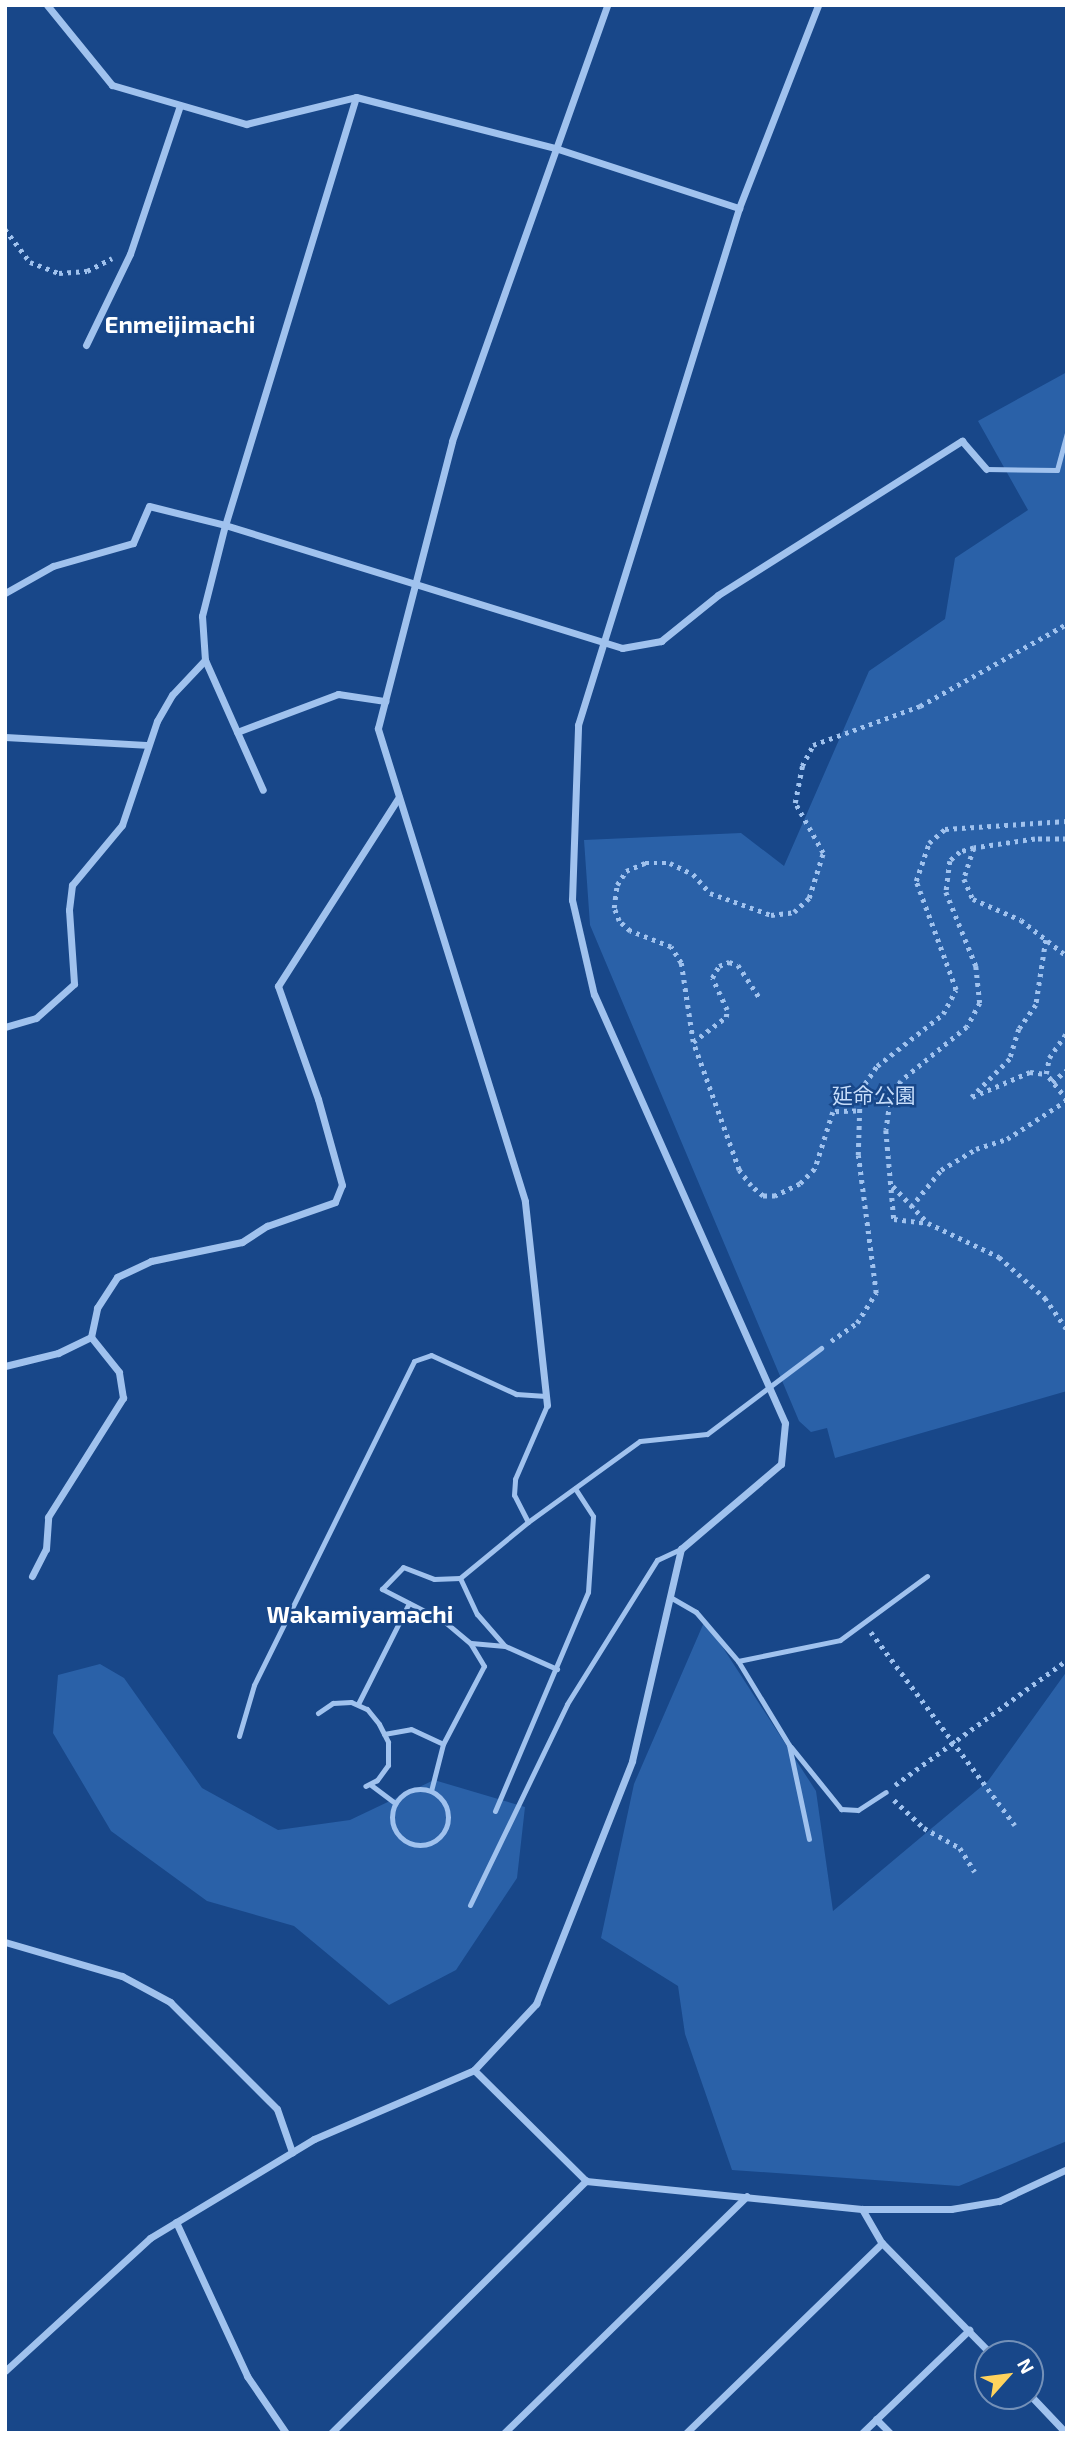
<!DOCTYPE html>
<html>
<head>
<meta charset="utf-8">
<style>
	body { margin:0 }
	#map { position:relative; width:1072px; height:2438px; overflow:hidden; background:#184789; font-family:"Exo 2","Noto Sans JP",sans-serif }
	div>[style] { position:absolute }
	[style*='--x'] { left:calc(var(--x)*1px); top:calc(var(--y)*1px); width:calc(var(--w)*1px); rotate:calc(var(--a)*1deg) }
	.green>* { inset:0; background:#2a61a8 }
	.path>* { height:4.5px; margin-top:-2.25px; transform-origin:0; background:repeating-linear-gradient(90deg,#a0c2ee 0 3.5px,transparent 0 8.5px) }
	.lane>* { height:5px; margin:-2.5px; padding:0 2.5px; transform-origin:2.5px; border-radius:2.5px; background:#a0c2ee }
	.lane>.ring { margin:-2.5px; padding:0; box-sizing:content-box; background:none; border:5px solid #a0c2ee; border-radius:50% }
	.street>* { height:7px; margin:-3.5px; padding:0 3.5px; transform-origin:3.5px; border-radius:3.5px; background:#a0c2ee }
	.lane-bridge>* { height:5px; margin:-2.5px; padding:0 2.5px; transform-origin:2.5px; border-radius:2.5px; background:#a0c2ee }
	span { translate:-50% -50%; white-space:nowrap; text-align:center; line-height:1.15; -webkit-text-stroke:5px #184789; paint-order:stroke }
	.park-label { font-size:21px; color:#c6ddfa }
	.quarter-label { font-size:24px; color:#fff; font-weight:700 }
	.frame { position:absolute; inset:0; border:7px solid #fff; pointer-events:none }
	.north { position:absolute; left:974px; top:2340px; width:70px; height:70px; box-sizing:border-box; background:#184789; border:2px solid #7491b8; border-radius:50%; rotate:62deg; font-size:19px; font-weight:700; line-height:28px; text-align:center; color:#fff }
	.north::after { content:''; display:block; margin:auto; width:24px; height:32px; background:#ffd35d; clip-path:polygon(50% 0,100% 100%,50% 72%,0 100%) }
</style>
</head>
<body>
<div id="map">
	<div class="green">
		<div style="clip-path:polygon(1067px 372px,1067px 1391px,835px 1458px,827px 1428px,811px 1432px,799px 1421px,590px 925px,584px 840px,741px 833px,784px 866px,869px 671px,945px 619px,955px 558px,1028px 510px,978px 421px)"></div>
		<div style="clip-path:polygon(705px 1620px,816px 1791px,833px 1911px,988px 1781px,1067px 1671px,1067px 2141px,959px 2186px,732px 2170px,685px 2034px,678px 1986px,601px 1938px,634px 1784px)"></div>
		<div style="clip-path:polygon(100px 1664px,124px 1678px,202px 1788px,278px 1830px,350px 1820px,434px 1780px,525px 1807px,517px 1878px,456px 1970px,389px 2005px,294px 1926px,207px 1901px,111px 1831px,53px 1733px,58px 1675px)"></div>
	</div>
	<div class="path">
		<div style="--x:5;--y:229;--w:41;--a:52.9"></div>
		<div style="--x:30;--y:262;--w:31;--a:21"></div>
		<div style="--x:59;--y:273;--w:28;--a:-4"></div>
		<div style="--x:87;--y:271;--w:28;--a:-27"></div>
		<div style="--x:1067;--y:839;--w:32;--a:180"></div>
		<div style="--x:1035;--y:839;--w:62;--a:171.6"></div>
		<div style="--x:974;--y:848;--w:15;--a:164"></div>
		<div style="--x:960;--y:852;--w:13;--a:138"></div>
		<div style="--x:950;--y:861;--w:31;--a:97"></div>
		<div style="--x:946;--y:892;--w:80;--a:67.9"></div>
		<div style="--x:976;--y:966;--w:37;--a:84"></div>
		<div style="--x:980;--y:1003;--w:27;--a:118"></div>
		<div style="--x:967;--y:1027;--w:85;--a:140.7"></div>
		<div style="--x:901;--y:1081;--w:25;--a:117"></div>
		<div style="--x:890;--y:1103;--w:27;--a:98"></div>
		<div style="--x:886;--y:1130;--w:89;--a:84.9"></div>
		<div style="--x:894;--y:1219;--w:34;--a:7"></div>
		<div style="--x:928;--y:1223;--w:79;--a:25.6"></div>
		<div style="--x:999;--y:1257;--w:62;--a:41.7"></div>
		<div style="--x:1045;--y:1298;--w:38;--a:55"></div>
		<div style="--x:974;--y:848;--w:33;--a:108"></div>
		<div style="--x:964;--y:879;--w:22;--a:66"></div>
		<div style="--x:973;--y:899;--w:52;--a:23.6"></div>
		<div style="--x:1021;--y:920;--w:58;--a:38"></div>
		<div style="--x:1046;--y:940;--w:66;--a:98.7"></div>
		<div style="--x:1036;--y:1005;--w:29;--a:125"></div>
		<div style="--x:1019;--y:1029;--w:31;--a:107"></div>
		<div style="--x:1010;--y:1059;--w:54;--a:135"></div>
		<div style="--x:972;--y:1097;--w:63;--a:-23.3"></div>
		<div style="--x:1030;--y:1072;--w:16;--a:7"></div>
		<div style="--x:1046;--y:1074;--w:16;--a:-79"></div>
		<div style="--x:1049;--y:1058;--w:32;--a:-55"></div>
		<div style="--x:693;--y:1042;--w:41;--a:-37.1"></div>
		<div style="--x:726;--y:1017;--w:7;--a:-82"></div>
		<div style="--x:727;--y:1010;--w:35;--a:-115"></div>
		<div style="--x:712;--y:978;--w:14;--a:-60"></div>
		<div style="--x:719;--y:966;--w:11;--a:-22"></div>
		<div style="--x:729;--y:962;--w:9;--a:18"></div>
		<div style="--x:738;--y:965;--w:42;--a:56.7"></div>
		<div style="--x:1052;--y:1082;--w:19;--a:-39"></div>
		<div style="--x:856;--y:1111;--w:23;--a:178"></div>
		<div style="--x:833;--y:1112;--w:60;--a:107.5"></div>
		<div style="--x:815;--y:1169;--w:21;--a:135"></div>
		<div style="--x:800;--y:1184;--w:28;--a:154"></div>
		<div style="--x:775;--y:1196;--w:12;--a:180"></div>
		<div style="--x:763;--y:1196;--w:16;--a:-140"></div>
		<div style="--x:751;--y:1186;--w:20;--a:-127"></div>
		<div style="--x:739;--y:1170;--w:136;--a:-109.8"></div>
		<div style="--x:693;--y:1042;--w:80;--a:-98.6"></div>
		<div style="--x:681;--y:963;--w:19;--a:-122"></div>
		<div style="--x:671;--y:947;--w:44;--a:-158.7"></div>
		<div style="--x:630;--y:931;--w:15;--a:-138"></div>
		<div style="--x:619;--y:921;--w:14;--a:-111"></div>
		<div style="--x:614;--y:908;--w:23;--a:-83"></div>
		<div style="--x:617;--y:885;--w:17;--a:-57"></div>
		<div style="--x:626;--y:871;--w:21;--a:-23"></div>
		<div style="--x:645;--y:863;--w:25;--a:0"></div>
		<div style="--x:670;--y:863;--w:25;--a:26"></div>
		<div style="--x:693;--y:874;--w:25;--a:48"></div>
		<div style="--x:710;--y:893;--w:65;--a:19.8"></div>
		<div style="--x:771;--y:915;--w:23;--a:-7"></div>
		<div style="--x:794;--y:912;--w:21;--a:-43"></div>
		<div style="--x:809;--y:898;--w:47;--a:-72.7"></div>
		<div style="--x:823;--y:853;--w:57;--a:-119.2"></div>
		<div style="--x:795;--y:803;--w:38;--a:-79"></div>
		<div style="--x:802;--y:766;--w:24;--a:-62"></div>
		<div style="--x:813;--y:745;--w:114;--a:-20"></div>
		<div style="--x:920;--y:706;--w:168;--a:-29.2"></div>
		<div style="--x:893;--y:1186;--w:51;--a:46.6"></div>
		<div style="--x:911;--y:1207;--w:48;--a:-51"></div>
		<div style="--x:941;--y:1170;--w:41;--a:-31"></div>
		<div style="--x:976;--y:1149;--w:33;--a:-18"></div>
		<div style="--x:1007;--y:1139;--w:72;--a:-33"></div>
		<div style="--x:1067;--y:1100;--w:33;--a:-129"></div>
		<div style="--x:831;--y:1341;--w:32;--a:-35"></div>
		<div style="--x:857;--y:1323;--w:36;--a:-58"></div>
		<div style="--x:876;--y:1293;--w:139;--a:-97.4"></div>
		<div style="--x:858;--y:1155;--w:64;--a:-88.2"></div>
		<div style="--x:860;--y:1091;--w:30;--a:-56"></div>
		<div style="--x:877;--y:1066;--w:84;--a:-38.2"></div>
		<div style="--x:943;--y:1014;--w:27;--a:-62"></div>
		<div style="--x:956;--y:990;--w:116;--a:-110.2"></div>
		<div style="--x:916;--y:881;--w:40;--a:-71.1"></div>
		<div style="--x:929;--y:843;--w:21;--a:-41"></div>
		<div style="--x:945;--y:829;--w:122;--a:-3.8"></div>
		<div style="--x:871;--y:1632;--w:241;--a:53.3"></div>
		<div style="--x:895;--y:1785;--w:213;--a:-36"></div>
		<div style="--x:894;--y:1800;--w:41;--a:43"></div>
		<div style="--x:924;--y:1828;--w:41;--a:29.1"></div>
		<div style="--x:960;--y:1848;--w:28;--a:58"></div>
	</div>
	<div class="lane">
		<div style="--x:986;--y:469;--w:71;--a:0.8"></div>
		<div style="--x:1057;--y:470;--w:38;--a:-75"></div>
		<div style="--x:528;--y:1522;--w:30;--a:-117"></div>
		<div style="--x:514;--y:1495;--w:16;--a:-86"></div>
		<div style="--x:515;--y:1479;--w:81;--a:-66.6"></div>
		<div style="--x:460;--y:1578;--w:40;--a:65"></div>
		<div style="--x:477;--y:1614;--w:41;--a:48.9"></div>
		<div style="--x:670;--y:1597;--w:30;--a:30"></div>
		<div style="--x:696;--y:1612;--w:65;--a:49.4"></div>
		<div style="--x:738;--y:1661;--w:98;--a:58.7"></div>
		<div style="--x:789;--y:1745;--w:96;--a:78"></div>
		<div style="--x:471;--y:1643;--w:34;--a:5"></div>
		<div style="--x:505;--y:1646;--w:57;--a:23.9"></div>
		<div style="--x:738;--y:1661;--w:104;--a:-11.6"></div>
		<div style="--x:840;--y:1640;--w:108;--a:-36.3"></div>
		<div style="--x:358;--y:1704;--w:113;--a:-63.2"></div>
		<div style="--x:318;--y:1713;--w:18;--a:-34"></div>
		<div style="--x:333;--y:1703;--w:18;--a:-3"></div>
		<div style="--x:351;--y:1702;--w:17;--a:24"></div>
		<div style="--x:367;--y:1709;--w:19;--a:51"></div>
		<div style="--x:379;--y:1724;--w:20;--a:63"></div>
		<div style="--x:388;--y:1742;--w:23;--a:90"></div>
		<div style="--x:388;--y:1765;--w:19;--a:126"></div>
		<div style="--x:377;--y:1780;--w:13;--a:153"></div>
		<div style="--x:384;--y:1734;--w:27;--a:-10"></div>
		<div style="--x:411;--y:1729;--w:35;--a:25"></div>
		<div style="--x:239;--y:1736;--w:53;--a:-73.6"></div>
		<div style="--x:254;--y:1685;--w:361;--a:-63.7"></div>
		<div style="--x:414;--y:1361;--w:18;--a:-19"></div>
		<div style="--x:431;--y:1355;--w:94;--a:24.6"></div>
		<div style="--x:516;--y:1394;--w:30;--a:4"></div>
		<div style="--x:791;--y:1747;--w:80;--a:51.1"></div>
		<div style="--x:841;--y:1809;--w:17;--a:3"></div>
		<div style="--x:858;--y:1810;--w:33;--a:-33"></div>
		<div style="--x:371;--y:1785;--w:30;--a:37"></div>
		<div class="ring" style="left:392px;top:1789px;width:51px;height:51px"></div>
		<div style="--x:431;--y:1791;--w:49;--a:-75.7"></div>
		<div style="--x:443;--y:1744;--w:88;--a:-62.3"></div>
		<div style="--x:484;--y:1666;--w:27;--a:-121"></div>
		<div style="--x:470;--y:1643;--w:34;--a:-140"></div>
		<div style="--x:444;--y:1621;--w:70;--a:-152.7"></div>
		<div style="--x:382;--y:1589;--w:30;--a:-46"></div>
		<div style="--x:403;--y:1567;--w:33;--a:21"></div>
		<div style="--x:434;--y:1579;--w:26;--a:-2"></div>
		<div style="--x:460;--y:1578;--w:88;--a:-39.5"></div>
		<div style="--x:528;--y:1522;--w:138;--a:-35.9"></div>
		<div style="--x:640;--y:1441;--w:67;--a:-6"></div>
		<div style="--x:495;--y:1811;--w:238;--a:-67"></div>
		<div style="--x:588;--y:1592;--w:76;--a:-86.2"></div>
		<div style="--x:593;--y:1516;--w:33;--a:-123"></div>
		<div style="--x:470;--y:1905;--w:223;--a:-64.2"></div>
		<div style="--x:567;--y:1704;--w:170;--a:-58"></div>
		<div style="--x:657;--y:1560;--w:26;--a:-25"></div>
	</div>
	<div class="street">
		<div style="--x:47;--y:5;--w:103;--a:50.9"></div>
		<div style="--x:112;--y:85;--w:140;--a:16.2"></div>
		<div style="--x:246;--y:124;--w:113;--a:-13.8"></div>
		<div style="--x:356;--y:97;--w:205;--a:14.4"></div>
		<div style="--x:555;--y:148;--w:194;--a:18.1"></div>
		<div style="--x:356;--y:97;--w:448;--a:107"></div>
		<div style="--x:225;--y:525;--w:416;--a:17.2"></div>
		<div style="--x:622;--y:648;--w:40;--a:-10"></div>
		<div style="--x:661;--y:641;--w:73;--a:-38.9"></div>
		<div style="--x:718;--y:595;--w:289;--a:-32.3"></div>
		<div style="--x:962;--y:441;--w:37;--a:49"></div>
		<div style="--x:86;--y:345;--w:101;--a:-64.2"></div>
		<div style="--x:130;--y:254;--w:157;--a:-71.4"></div>
		<div style="--x:5;--y:593;--w:55;--a:-29.4"></div>
		<div style="--x:53;--y:566;--w:83;--a:-16"></div>
		<div style="--x:133;--y:543;--w:40;--a:-66.6"></div>
		<div style="--x:149;--y:506;--w:78;--a:14"></div>
		<div style="--x:225;--y:525;--w:94;--a:104.2"></div>
		<div style="--x:202;--y:616;--w:44;--a:86.1"></div>
		<div style="--x:205;--y:660;--w:48;--a:133.3"></div>
		<div style="--x:172;--y:695;--w:30;--a:120"></div>
		<div style="--x:157;--y:721;--w:110;--a:108.6"></div>
		<div style="--x:122;--y:825;--w:78;--a:129.8"></div>
		<div style="--x:72;--y:885;--w:25;--a:97"></div>
		<div style="--x:69;--y:910;--w:74;--a:86.1"></div>
		<div style="--x:74;--y:984;--w:51;--a:138.2"></div>
		<div style="--x:36;--y:1018;--w:32;--a:164"></div>
		<div style="--x:205;--y:660;--w:142;--a:66"></div>
		<div style="--x:237;--y:732;--w:108;--a:-20.6"></div>
		<div style="--x:338;--y:694;--w:48;--a:8.5"></div>
		<div style="--x:5;--y:737;--w:141;--a:3.2"></div>
		<div style="--x:91;--y:1337;--w:30;--a:-78"></div>
		<div style="--x:97;--y:1308;--w:37;--a:-57"></div>
		<div style="--x:117;--y:1277;--w:38;--a:-25"></div>
		<div style="--x:151;--y:1261;--w:93;--a:-11.8"></div>
		<div style="--x:242;--y:1242;--w:30;--a:-33"></div>
		<div style="--x:267;--y:1226;--w:72;--a:-19.4"></div>
		<div style="--x:335;--y:1202;--w:18;--a:-68"></div>
		<div style="--x:342;--y:1185;--w:89;--a:-105.6"></div>
		<div style="--x:318;--y:1099;--w:120;--a:-109.5"></div>
		<div style="--x:278;--y:986;--w:224;--a:-57.4"></div>
		<div style="--x:5;--y:1366;--w:55;--a:-13.8"></div>
		<div style="--x:58;--y:1353;--w:37;--a:-26"></div>
		<div style="--x:547;--y:1405;--w:205;--a:-96.2"></div>
		<div style="--x:525;--y:1201;--w:495;--a:-107.3"></div>
		<div style="--x:378;--y:728;--w:296;--a:-75.5"></div>
		<div style="--x:452;--y:441;--w:463;--a:-70.4"></div>
		<div style="--x:32;--y:1576;--w:30;--a:-63"></div>
		<div style="--x:46;--y:1549;--w:32;--a:-86"></div>
		<div style="--x:48;--y:1517;--w:141;--a:-57.8"></div>
		<div style="--x:123;--y:1398;--w:26;--a:-99"></div>
		<div style="--x:119;--y:1372;--w:45;--a:-128.7"></div>
		<div style="--x:5;--y:1942;--w:122;--a:16.2"></div>
		<div style="--x:122;--y:1976;--w:55;--a:28.4"></div>
		<div style="--x:170;--y:2002;--w:151;--a:45"></div>
		<div style="--x:277;--y:2109;--w:46;--a:70.8"></div>
		<div style="--x:474;--y:2070;--w:158;--a:44.7"></div>
		<div style="--x:586;--y:2181;--w:277;--a:5.8"></div>
		<div style="--x:862;--y:2209;--w:89;--a:0"></div>
		<div style="--x:951;--y:2209;--w:49;--a:-9.5"></div>
		<div style="--x:999;--y:2201;--w:75;--a:-25.2"></div>
		<div style="--x:862;--y:2209;--w:39;--a:60"></div>
		<div style="--x:882;--y:2243;--w:156;--a:45.5"></div>
		<div style="--x:176;--y:2222;--w:170;--a:65.2"></div>
		<div style="--x:247;--y:2376;--w:69;--a:55.6"></div>
		<div style="--x:5;--y:2371;--w:197;--a:-42.5"></div>
		<div style="--x:150;--y:2238;--w:192;--a:-31.1"></div>
		<div style="--x:314;--y:2139;--w:174;--a:-23.3"></div>
		<div style="--x:474;--y:2070;--w:91;--a:-46.8"></div>
		<div style="--x:536;--y:2004;--w:261;--a:-68.4"></div>
		<div style="--x:632;--y:1761;--w:218;--a:-77"></div>
		<div style="--x:681;--y:1549;--w:131;--a:-40.4"></div>
		<div style="--x:781;--y:1464;--w:41;--a:-84.4"></div>
		<div style="--x:785;--y:1423;--w:469;--a:-114"></div>
		<div style="--x:594;--y:995;--w:98;--a:-103"></div>
		<div style="--x:572;--y:900;--w:175;--a:-88"></div>
		<div style="--x:578;--y:725;--w:541;--a:-72.7"></div>
		<div style="--x:739;--y:208;--w:218;--a:-68.7"></div>
		<div style="--x:1030;--y:2395;--w:52;--a:46.5"></div>
		<div style="--x:876;--y:2419;--w:20;--a:45"></div>
		<div style="--x:331;--y:2433;--w:359;--a:-44.7"></div>
		<div style="--x:504;--y:2433;--w:339;--a:-44.3"></div>
		<div style="--x:686;--y:2433;--w:273;--a:-44.1"></div>
		<div style="--x:862;--y:2433;--w:149;--a:-43.9"></div>
	</div>
	<div class="lane-bridge">
		<div style="--x:707;--y:1434;--w:143;--a:-37"></div>
	</div>
	<div class="park-label">
		<span style="left:874px;top:1095px">延命公園</span>
	</div>
	<div class="quarter-label">
		<span style="left:180px;top:324px">Enmeijimachi</span>
		<span style="left:360px;top:1614px">Wakamiyamachi</span>
	</div>
	<div class="frame"></div>
	<div class="north">N</div>
</div>
</body>
</html>
